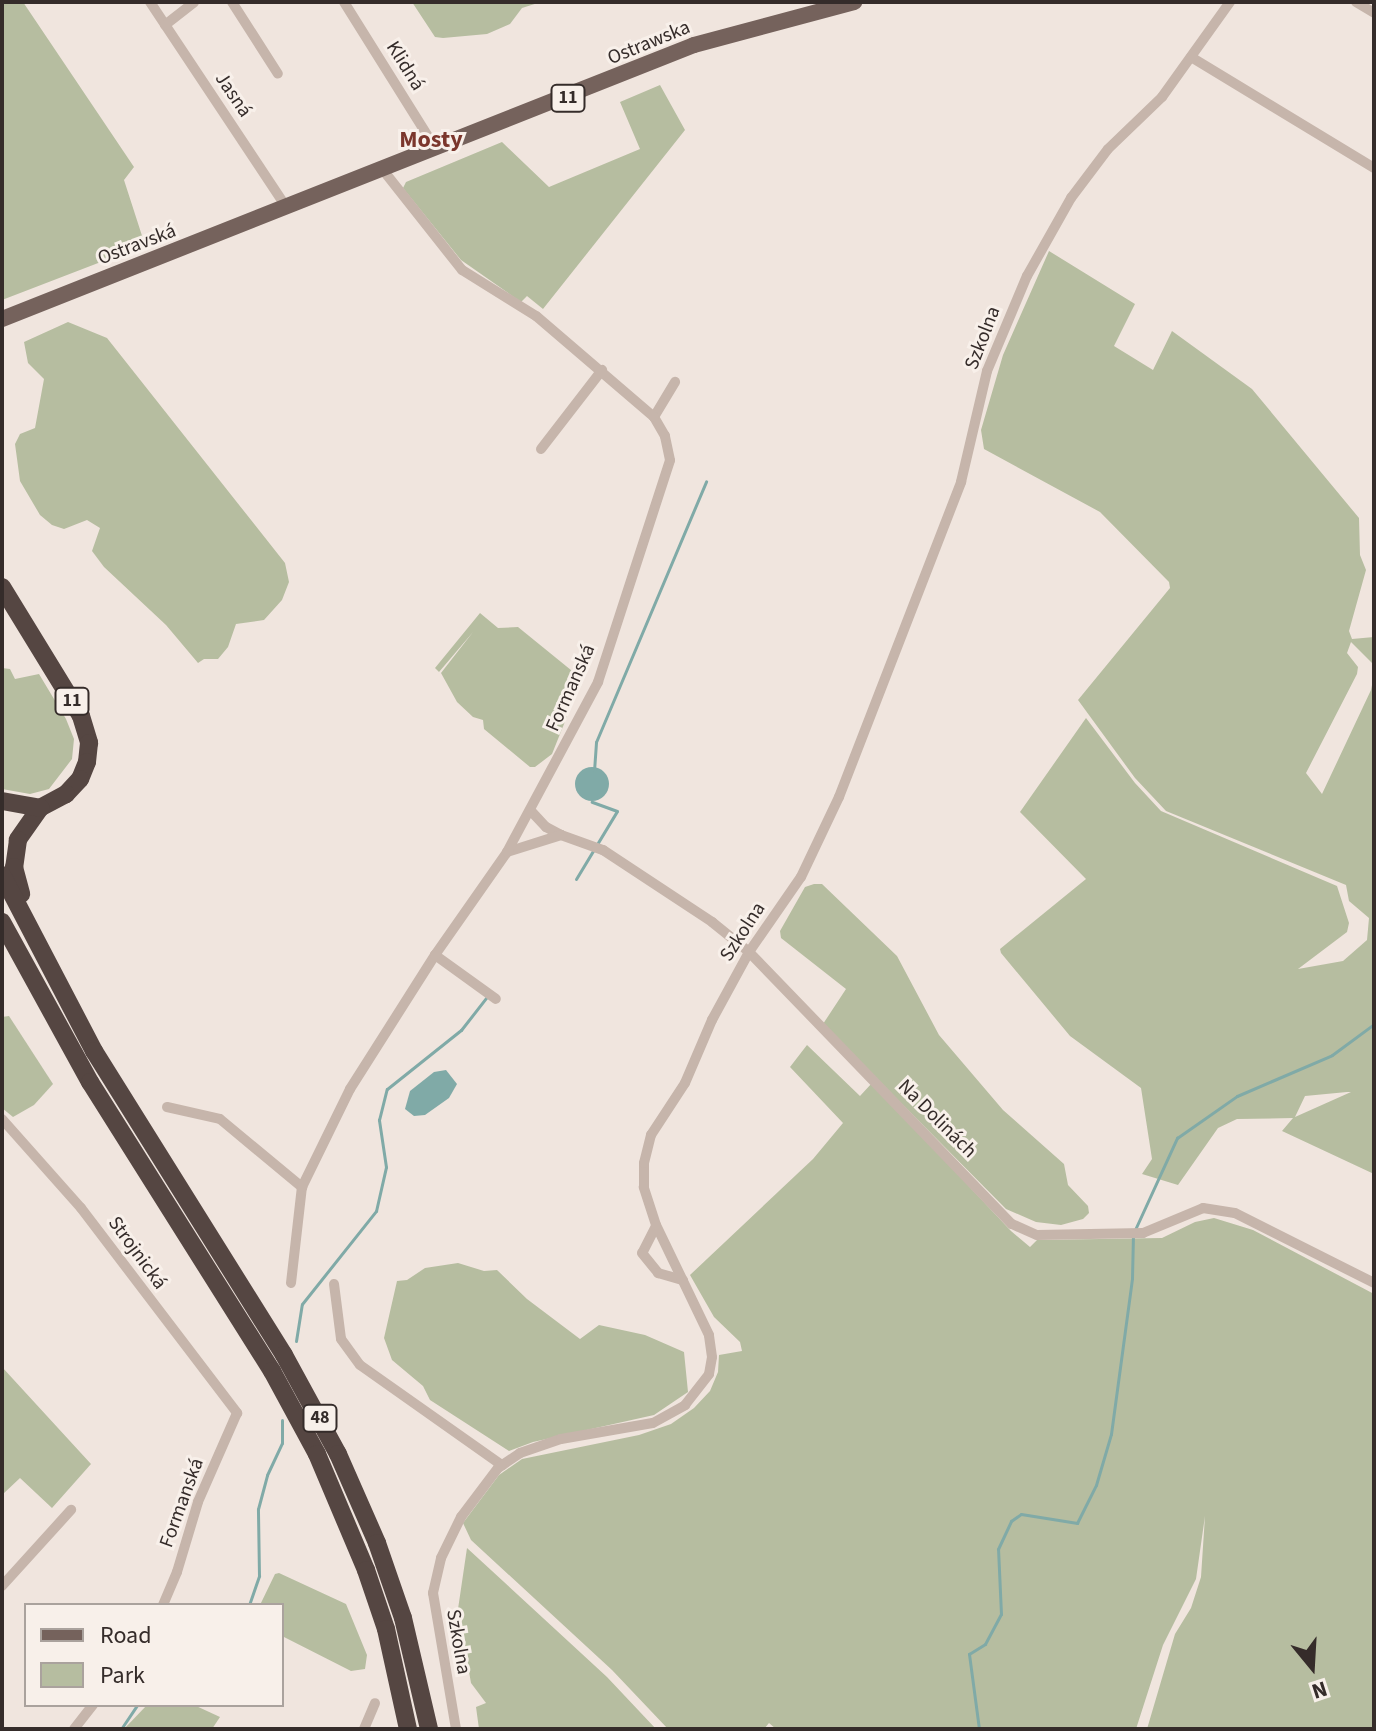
<!DOCTYPE html>
<html>
<head>
<meta charset="utf-8">
<style>
	body { margin:0 }
	#map { position:relative; width:1376px; height:1731px; overflow:hidden; background:#f0e5de; font-family:"Source Sans 3",sans-serif }
	div>[style] { position:absolute }
	[style*='--x'] { left:calc(var(--x)*1px); top:calc(var(--y)*1px); width:calc(var(--w)*1px); rotate:calc(var(--a)*1deg) }
	.green>* { inset:0; background:#b6bda0 }
	.water>* { inset:0; background:#80aaa7 }
	.round { border-radius:50% }
	.stream>* { height:3px; margin:-1.5px; padding:0 1.5px; transform-origin:1.5px; border-radius:1.5px; background:#80aaa7 }
	.street>* { height:10px; margin:-5px; padding:0 5px; transform-origin:5px; border-radius:5px; background:#c6b5ab }
	.primary>* { height:16px; margin:-8px; padding:0 8px; transform-origin:8px; border-radius:8px; background:#75625c }
	.highway>* { height:18px; margin:-9px; padding:0 9px; transform-origin:9px; border-radius:9px; background:#554642 }
	span { translate:-50% -50%; white-space:nowrap; text-align:center; line-height:1.15; -webkit-text-stroke:6px #f8f0ea; paint-order:stroke }
	.shield-label span { padding:2px 6px; background:#f8f0ea; border:2px solid; border-radius:6px; -webkit-text-stroke-width:0 }
	.shield-label { font-size:18px; color:#352c2a; font-weight:700 }
	.street-label { font-size:20px; color:#352c2a }
	.quarter-label { font-size:24px; color:#7b362c; font-weight:700 }
	.frame { position:absolute; inset:0; border:4px solid #352c2a; pointer-events:none }
	.legend { position:absolute; left:24px; top:1603px; width:260px; height:104px; box-sizing:border-box; background:#f8f0ea; border:2px solid #aaa29d; margin:0; padding:10px 14px; list-style:none; font-size:24px; color:#352c2a }
	.legend li { display:flex; align-items:center; gap:16px; height:40px }
	.legend b { width:40px; border:2px solid #aaa29d }
	.north { position:absolute; left:1272px; top:1627px; width:80px; height:80px; -webkit-text-stroke:6px #f8f0ea; paint-order:stroke; rotate:162deg; font-size:22px; font-weight:700; line-height:32px; text-align:center; color:#352c2a }
	.north::after { content:''; display:block; margin:auto; width:28px; height:36px; background:#352c2a; clip-path:polygon(50% 0,100% 100%,50% 72%,0 100%) }
</style>
</head>
<body>
<div id="map">
	<div class="green">
		<div style="clip-path:polygon(2px 2px,23px 2px,134px 167px,124px 180px,145px 245px,2px 300px)"></div>
		<div style="clip-path:polygon(412px 2px,541px 2px,522px 8px,510px 24px,487px 34px,443px 38px,435px 37px)"></div>
		<div style="clip-path:polygon(660px 85px,685px 130px,543px 309px,527px 296px,521px 302px,461px 260px,403px 188px,406px 182px,502px 142px,549px 187px,640px 149px,620px 102px)"></div>
		<div style="clip-path:polygon(evenodd,1049px 251px,1135px 304px,1114px 346px,1153px 370px,1172px 331px,1252px 389px,1359px 518px,1360px 555px,1366px 570px,1349px 631px,1352px 639px,1374px 637px,1374px 665px,1351px 642px,1347px 653px,1358px 667px,1357px 674px,1306px 773px,1322px 794px,1371px 690px,1374px 675px,1374px 1174px,1282px 1131px,1293px 1118px,1237px 1119px,1218px 1128px,1178px 1185px,1142px 1174px,1152px 1159px,1141px 1088px,1070px 1036px,1001px 953px,1000px 949px,1086px 879px,1020px 812px,1086px 718px,1135px 783px,1161px 811px,1337px 886px,1349px 923px,1347px 932px,1298px 969px,1343px 961px,1367px 940px,1369px 918px,1349px 901px,1346px 885px,1166px 811px,1135px 778px,1078px 700px,1170px 588px,1169px 582px,1100px 512px,984px 449px,981px 430px,1003px 355px,1049px 251px,1347px 1092px,1351px 1092px,1295px 1117px,1305px 1096px,1347px 1092px)"></div>
		<div style="clip-path:polygon(68px 322px,107px 338px,285px 563px,289px 582px,282px 600px,264px 620px,236px 624px,228px 647px,218px 659px,204px 659px,198px 663px,166px 625px,104px 567px,92px 551px,100px 528px,87px 520px,64px 529px,52px 525px,40px 515px,20px 481px,15px 444px,20px 434px,35px 428px,44px 379px,28px 363px,24px 342px)"></div>
		<div style="clip-path:polygon(480px 613px,498px 628px,518px 627px,582px 679px,552px 754px,535px 767px,530px 767px,484px 729px,483px 720px,473px 717px,457px 702px,441px 673px,473px 632px,439px 672px,435px 668px)"></div>
		<div style="clip-path:polygon(2px 668px,10px 669px,15px 679px,39px 674px,66px 719px,74px 739px,72px 759px,49px 789px,30px 794px,2px 789px)"></div>
		<div style="clip-path:polygon(814px 884px,822px 884px,897px 956px,939px 1035px,1003px 1110px,1064px 1164px,1068px 1185px,1088px 1206px,1089px 1213px,1083px 1219px,1061px 1225px,1036px 1222px,1006px 1209px,823px 1024px,846px 989px,781px 938px,780px 931px,805px 887px)"></div>
		<div style="clip-path:polygon(9px 1016px,53px 1084px,34px 1105px,13px 1117px,2px 1108px,2px 1017px)"></div>
		<div style="clip-path:polygon(807px 1045px,860px 1096px,872px 1083px,1011px 1231px,1030px 1247px,1037px 1240px,1162px 1238px,1195px 1222px,1214px 1218px,1253px 1230px,1374px 1294px,1374px 1729px,1147px 1729px,1175px 1634px,1191px 1608px,1201px 1577px,1205px 1516px,1196px 1579px,1163px 1645px,1136px 1729px,776px 1729px,769px 1723px,764px 1729px,668px 1729px,612px 1670px,471px 1540px,463px 1523px,499px 1475px,522px 1459px,639px 1435px,671px 1424px,694px 1408px,710px 1391px,718px 1372px,719px 1355px,742px 1351px,740px 1342px,714px 1317px,690px 1275px,813px 1159px,843px 1123px,790px 1067px)"></div>
		<div style="clip-path:polygon(458px 1263px,484px 1271px,497px 1270px,527px 1299px,580px 1339px,599px 1325px,645px 1335px,684px 1352px,688px 1392px,654px 1415px,533px 1442px,509px 1451px,430px 1400px,423px 1386px,392px 1360px,384px 1338px,397px 1281px,407px 1280px,425px 1268px)"></div>
		<div style="clip-path:polygon(2px 1367px,91px 1464px,52px 1508px,20px 1478px,2px 1495px)"></div>
		<div style="clip-path:polygon(467px 1548px,607px 1677px,656px 1729px,479px 1729px,476px 1707px,486px 1703px,471px 1683px,458px 1609px)"></div>
		<div style="clip-path:polygon(279px 1573px,346px 1604px,367px 1655px,365px 1669px,351px 1671px,282px 1636px,282px 1605px,260px 1605px,275px 1574px)"></div>
		<div style="clip-path:polygon(147px 1705px,194px 1705px,220px 1717px,212px 1729px,124px 1729px)"></div>
	</div>
	<div class="water">
		<div class="round" style="left:575px;top:767px;width:34px;height:34px"></div>
		<div style="clip-path:polygon(446px 1070px,457px 1084px,449px 1098px,425px 1115px,414px 1116px,405px 1109px,410px 1091px,434px 1072px)"></div>
	</div>
	<div class="stream">
		<div style="--x:594;--y:771;--w:29;--a:-86"></div>
		<div style="--x:596;--y:742;--w:283;--a:-67.1"></div>
		<div style="--x:576;--y:879;--w:79;--a:-58.9"></div>
		<div style="--x:617;--y:811;--w:27;--a:-160"></div>
		<div style="--x:296;--y:1341;--w:37;--a:-81"></div>
		<div style="--x:302;--y:1304;--w:119;--a:-51.5"></div>
		<div style="--x:376;--y:1211;--w:45;--a:-77.2"></div>
		<div style="--x:386;--y:1167;--w:48;--a:-98.5"></div>
		<div style="--x:379;--y:1120;--w:32;--a:-76"></div>
		<div style="--x:387;--y:1089;--w:95;--a:-38.6"></div>
		<div style="--x:461;--y:1030;--w:41;--a:-52"></div>
		<div style="--x:249;--y:1605;--w:31;--a:-71"></div>
		<div style="--x:259;--y:1576;--w:67;--a:-90.9"></div>
		<div style="--x:258;--y:1509;--w:35;--a:-75"></div>
		<div style="--x:267;--y:1475;--w:35;--a:-65"></div>
		<div style="--x:282;--y:1443;--w:23;--a:-90"></div>
		<div style="--x:121;--y:1729;--w:29;--a:-56"></div>
		<div style="--x:979;--y:1729;--w:76;--a:-97.6"></div>
		<div style="--x:969;--y:1654;--w:19;--a:-32"></div>
		<div style="--x:985;--y:1644;--w:34;--a:-62"></div>
		<div style="--x:1001;--y:1614;--w:65;--a:-92.6"></div>
		<div style="--x:998;--y:1549;--w:31;--a:-65"></div>
		<div style="--x:1011;--y:1521;--w:12;--a:-35"></div>
		<div style="--x:1021;--y:1514;--w:57;--a:9.1"></div>
		<div style="--x:1077;--y:1523;--w:42;--a:-63.4"></div>
		<div style="--x:1096;--y:1485;--w:53;--a:-73.6"></div>
		<div style="--x:1111;--y:1434;--w:157;--a:-82.3"></div>
		<div style="--x:1132;--y:1278;--w:44;--a:-88.7"></div>
		<div style="--x:1133;--y:1234;--w:106;--a:-65.4"></div>
		<div style="--x:1177;--y:1138;--w:73;--a:-35"></div>
		<div style="--x:1237;--y:1096;--w:103;--a:-23.3"></div>
		<div style="--x:1332;--y:1055;--w:52;--a:-36.4"></div>
	</div>
	<div class="street">
		<div style="--x:150;--y:2;--w:247;--a:56.4"></div>
		<div style="--x:232;--y:2;--w:85;--a:57.4"></div>
		<div style="--x:344;--y:2;--w:173;--a:58"></div>
		<div style="--x:1356;--y:2;--w:21;--a:31"></div>
		<div style="--x:165;--y:25;--w:37;--a:-38"></div>
		<div style="--x:1191;--y:57;--w:214;--a:31.2"></div>
		<div style="--x:654;--y:417;--w:41;--a:-59"></div>
		<div style="--x:541;--y:449;--w:100;--a:-52.3"></div>
		<div style="--x:531;--y:811;--w:22;--a:47"></div>
		<div style="--x:546;--y:827;--w:17;--a:28"></div>
		<div style="--x:561;--y:835;--w:45;--a:19.7"></div>
		<div style="--x:603;--y:850;--w:131;--a:33.4"></div>
		<div style="--x:712;--y:922;--w:48;--a:39"></div>
		<div style="--x:749;--y:952;--w:378;--a:46"></div>
		<div style="--x:1012;--y:1224;--w:27;--a:24"></div>
		<div style="--x:1037;--y:1235;--w:106;--a:-1.1"></div>
		<div style="--x:1143;--y:1233;--w:65;--a:-22.6"></div>
		<div style="--x:1203;--y:1208;--w:32;--a:9"></div>
		<div style="--x:1235;--y:1213;--w:156;--a:26.7"></div>
		<div style="--x:507;--y:852;--w:57;--a:-17.5"></div>
		<div style="--x:435;--y:955;--w:75;--a:35.8"></div>
		<div style="--x:167;--y:1107;--w:54;--a:12.8"></div>
		<div style="--x:220;--y:1119;--w:107;--a:39.7"></div>
		<div style="--x:2;--y:1119;--w:119;--a:48.4"></div>
		<div style="--x:81;--y:1208;--w:258;--a:52.7"></div>
		<div style="--x:237;--y:1413;--w:97;--a:113.7"></div>
		<div style="--x:198;--y:1502;--w:73;--a:106.7"></div>
		<div style="--x:177;--y:1572;--w:36;--a:113"></div>
		<div style="--x:656;--y:1226;--w:30;--a:117"></div>
		<div style="--x:642;--y:1253;--w:26;--a:51"></div>
		<div style="--x:658;--y:1273;--w:26;--a:16"></div>
		<div style="--x:291;--y:1283;--w:97;--a:-83.5"></div>
		<div style="--x:302;--y:1187;--w:109;--a:-63.9"></div>
		<div style="--x:350;--y:1089;--w:159;--a:-57.6"></div>
		<div style="--x:435;--y:955;--w:126;--a:-55"></div>
		<div style="--x:507;--y:852;--w:193;--a:-61.8"></div>
		<div style="--x:598;--y:682;--w:233;--a:-72"></div>
		<div style="--x:670;--y:460;--w:25;--a:-102"></div>
		<div style="--x:665;--y:436;--w:22;--a:-120"></div>
		<div style="--x:654;--y:417;--w:155;--a:-139.4"></div>
		<div style="--x:536;--y:316;--w:87;--a:-148.1"></div>
		<div style="--x:462;--y:270;--w:127;--a:-128.3"></div>
		<div style="--x:334;--y:1284;--w:55;--a:82.7"></div>
		<div style="--x:341;--y:1339;--w:32;--a:54"></div>
		<div style="--x:360;--y:1365;--w:174;--a:35.2"></div>
		<div style="--x:2;--y:1586;--w:103;--a:-47.8"></div>
		<div style="--x:74;--y:1729;--w:31;--a:-52"></div>
		<div style="--x:364;--y:1729;--w:28;--a:-67"></div>
		<div style="--x:456;--y:1729;--w:138;--a:-99.6"></div>
		<div style="--x:433;--y:1593;--w:36;--a:-77"></div>
		<div style="--x:441;--y:1558;--w:46;--a:-64"></div>
		<div style="--x:461;--y:1517;--w:61;--a:-52.9"></div>
		<div style="--x:498;--y:1468;--w:27;--a:-34"></div>
		<div style="--x:520;--y:1453;--w:43;--a:-18.9"></div>
		<div style="--x:561;--y:1439;--w:93;--a:-9.9"></div>
		<div style="--x:653;--y:1423;--w:37;--a:-29"></div>
		<div style="--x:685;--y:1405;--w:39;--a:-52"></div>
		<div style="--x:709;--y:1374;--w:17;--a:-80"></div>
		<div style="--x:712;--y:1357;--w:22;--a:-98"></div>
		<div style="--x:709;--y:1335;--w:122;--a:-115.7"></div>
		<div style="--x:656;--y:1225;--w:40;--a:-108"></div>
		<div style="--x:644;--y:1187;--w:24;--a:-90"></div>
		<div style="--x:644;--y:1163;--w:29;--a:-76"></div>
		<div style="--x:651;--y:1135;--w:62;--a:-56.8"></div>
		<div style="--x:685;--y:1083;--w:69;--a:-66.8"></div>
		<div style="--x:712;--y:1020;--w:77;--a:-61.4"></div>
		<div style="--x:749;--y:952;--w:91;--a:-55.3"></div>
		<div style="--x:801;--y:877;--w:89;--a:-64.6"></div>
		<div style="--x:839;--y:797;--w:338;--a:-68.8"></div>
		<div style="--x:961;--y:482;--w:114;--a:-76.8"></div>
		<div style="--x:987;--y:371;--w:103;--a:-67.2"></div>
		<div style="--x:1027;--y:276;--w:90;--a:-60.6"></div>
		<div style="--x:1071;--y:198;--w:61;--a:-52.9"></div>
		<div style="--x:1108;--y:149;--w:75;--a:-43.9"></div>
		<div style="--x:1162;--y:97;--w:117;--a:-54.4"></div>
	</div>
	<div class="primary">
		<div style="--x:2;--y:319;--w:744;--a:-21.6"></div>
		<div style="--x:694;--y:45;--w:166;--a:-15"></div>
	</div>
	<div class="highway">
		<div style="--x:2;--y:587;--w:151;--a:58.5"></div>
		<div style="--x:81;--y:716;--w:28;--a:73"></div>
		<div style="--x:89;--y:743;--w:19;--a:96"></div>
		<div style="--x:87;--y:762;--w:18;--a:112"></div>
		<div style="--x:80;--y:779;--w:21;--a:133"></div>
		<div style="--x:66;--y:794;--w:30;--a:152"></div>
		<div style="--x:40;--y:808;--w:39;--a:125"></div>
		<div style="--x:18;--y:840;--w:27;--a:98"></div>
		<div style="--x:14;--y:867;--w:28;--a:75"></div>
		<div style="--x:2;--y:801;--w:39;--a:10"></div>
		<div style="--x:2;--y:875;--w:199;--a:62.4"></div>
		<div style="--x:94;--y:1051;--w:358;--a:58"></div>
		<div style="--x:284;--y:1355;--w:113;--a:61.4"></div>
		<div style="--x:338;--y:1454;--w:97;--a:66.3"></div>
		<div style="--x:377;--y:1543;--w:79;--a:70.9"></div>
		<div style="--x:403;--y:1618;--w:114;--a:76.8"></div>
		<div style="--x:2;--y:922;--w:183;--a:61.2"></div>
		<div style="--x:90;--y:1082;--w:342;--a:57.8"></div>
		<div style="--x:272;--y:1371;--w:94;--a:61.5"></div>
		<div style="--x:317;--y:1454;--w:126;--a:67.1"></div>
		<div style="--x:366;--y:1570;--w:62;--a:71.3"></div>
		<div style="--x:386;--y:1629;--w:102;--a:77.6"></div>
	</div>
	<div class="shield-label">
		<span style="left:568px;top:98px">11</span>
		<span style="left:72px;top:701px">11</span>
		<span style="left:320px;top:1418px">48</span>
	</div>
	<div class="street-label">
		<span style="left:649px;top:43px;rotate:-22deg">Ostrawska</span>
		<span style="left:405px;top:66px;rotate:58deg">Klidná</span>
		<span style="left:233px;top:95px;rotate:56deg">Jasná</span>
		<span style="left:137px;top:245px;rotate:-21deg">Ostravská</span>
		<span style="left:983px;top:338px;rotate:-69deg">Szkolna</span>
		<span style="left:571px;top:688px;rotate:-66deg">Formanská</span>
		<span style="left:743px;top:932px;rotate:-57deg">Szkolna</span>
		<span style="left:937px;top:1119px;rotate:45deg">Na Dolinách</span>
		<span style="left:137px;top:1253px;rotate:54deg">Strojnická</span>
		<span style="left:182px;top:1503px;rotate:-70deg">Formanská</span>
		<span style="left:458px;top:1642px;rotate:80deg">Szkolna</span>
	</div>
	<div class="quarter-label">
		<span style="left:431px;top:140px">Mosty</span>
	</div>
	<div class="frame"></div>
	<ul class="legend">
	<li><b style="height:10px;background:#75625c"></b>Road</li>
	<li><b style="height:22px;background:#b6bda0"></b>Park</li>
	</ul>
	<div class="north">N</div>
</div>
</body>
</html>
